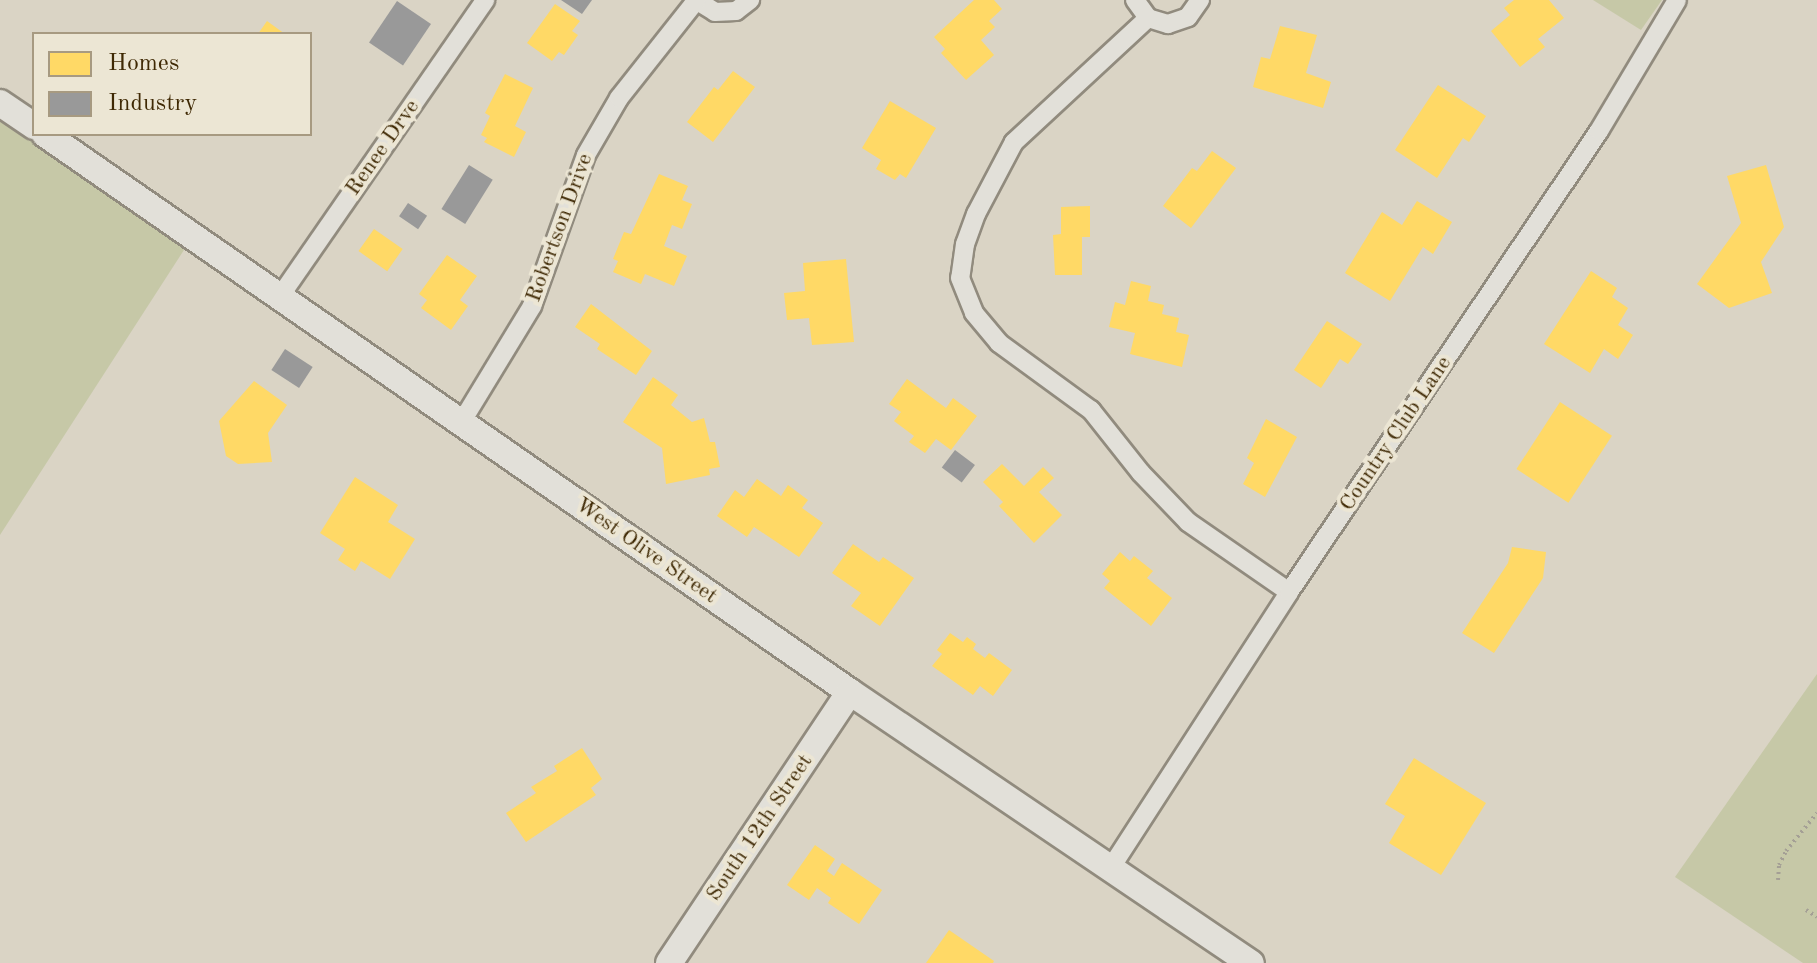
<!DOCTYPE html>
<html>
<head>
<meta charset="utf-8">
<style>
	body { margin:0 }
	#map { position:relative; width:1817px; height:963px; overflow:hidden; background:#dad4c5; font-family:"Old Standard TT",serif }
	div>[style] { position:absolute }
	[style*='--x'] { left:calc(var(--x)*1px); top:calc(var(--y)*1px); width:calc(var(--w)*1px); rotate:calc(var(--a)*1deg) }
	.green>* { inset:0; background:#c6c8a7 }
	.homes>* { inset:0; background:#ffd966; transform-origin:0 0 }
	.industry>* { inset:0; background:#999; transform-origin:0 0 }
	.path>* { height:4px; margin-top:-2px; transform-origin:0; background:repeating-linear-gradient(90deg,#a49f95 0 2px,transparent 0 6px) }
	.roads { filter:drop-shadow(2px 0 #918b7e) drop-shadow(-2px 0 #918b7e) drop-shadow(0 2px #918b7e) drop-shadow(0 -2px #918b7e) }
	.street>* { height:18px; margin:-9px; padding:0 9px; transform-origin:9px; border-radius:9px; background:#e2e0d9 }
	.secondary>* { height:26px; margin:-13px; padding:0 13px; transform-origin:13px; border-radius:13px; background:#e2e0d9 }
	span { translate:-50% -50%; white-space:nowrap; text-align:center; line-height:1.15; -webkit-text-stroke:8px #ece6d4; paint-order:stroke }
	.street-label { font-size:22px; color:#3f2904 }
	.legend { position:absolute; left:32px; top:32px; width:280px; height:104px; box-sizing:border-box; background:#ece6d4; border:2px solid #a79a81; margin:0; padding:10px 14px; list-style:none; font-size:24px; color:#3f2904 }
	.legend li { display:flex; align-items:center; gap:16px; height:40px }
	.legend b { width:40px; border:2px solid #a79a81 }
</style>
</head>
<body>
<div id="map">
	<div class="green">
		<div style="clip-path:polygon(1593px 0,1662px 0,1641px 30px)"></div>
		<div style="clip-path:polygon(0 103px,193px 236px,0 535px)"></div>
		<div style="clip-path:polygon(1817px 674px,1817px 963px,1803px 963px,1675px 877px)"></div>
	</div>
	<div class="homes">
		<div style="clip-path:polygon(974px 0,994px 0,1002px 9px,989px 21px,995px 27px,981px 40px,994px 55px,966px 80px,941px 53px,945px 49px,934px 37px)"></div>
		<div style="clip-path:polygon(1514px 0,1549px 0,1564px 18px,1538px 39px,1545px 47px,1520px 67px,1491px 31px,1510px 15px,1504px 8px)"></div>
		<div style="clip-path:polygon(555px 4px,580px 21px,572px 31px,578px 35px,564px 55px,559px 52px,552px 61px,527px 43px)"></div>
		<div style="clip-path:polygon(267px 21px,285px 34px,258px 34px)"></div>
		<div style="clip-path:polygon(1280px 26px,1317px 35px,1306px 73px,1331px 82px,1323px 108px,1253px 87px,1261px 57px,1270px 59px)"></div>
		<div style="clip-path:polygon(733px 71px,755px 87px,713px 142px,687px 122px,714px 87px,718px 90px)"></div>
		<div style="clip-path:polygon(505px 74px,533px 88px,515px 126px,526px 132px,514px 157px,484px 142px,487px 138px,481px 135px,490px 116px,485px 113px)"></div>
		<div style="clip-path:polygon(1438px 85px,1486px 116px,1469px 142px,1463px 138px,1437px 178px,1395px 150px)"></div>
		<div style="clip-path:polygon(890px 101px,936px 128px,906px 178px,900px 174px,895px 180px,876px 169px,881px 160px,862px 148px)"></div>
		<div style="clip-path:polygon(1212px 151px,1236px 168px,1191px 228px,1163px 206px,1192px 168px,1197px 171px)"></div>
		<div style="clip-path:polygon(1766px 165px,1784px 227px,1761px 262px,1772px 293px,1729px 308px,1697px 284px,1741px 223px,1727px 176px)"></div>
		<div style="clip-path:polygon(659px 174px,688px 186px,682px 200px,692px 204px,682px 229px,672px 225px,664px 246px,687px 256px,674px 286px,645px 274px,641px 284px,613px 272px,618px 261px,613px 259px,624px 232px,631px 234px)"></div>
		<div style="clip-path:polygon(1417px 201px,1452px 222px,1433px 254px,1423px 247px,1390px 301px,1345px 273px,1382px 212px,1402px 225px)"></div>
		<div style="clip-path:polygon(1090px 206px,1090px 237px,1082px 237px,1082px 275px,1055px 275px,1053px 235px,1061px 234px,1061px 207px)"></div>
		<div style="left:374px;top:229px;width:35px;height:27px;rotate:35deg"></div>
		<div style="clip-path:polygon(447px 255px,477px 276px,460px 300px,468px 306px,451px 330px,421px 308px,427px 300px,419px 294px)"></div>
		<div style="clip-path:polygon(846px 259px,854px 342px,812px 345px,809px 318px,787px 320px,784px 293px,805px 291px,803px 263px)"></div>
		<div style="clip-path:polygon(1591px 271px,1617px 288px,1612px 297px,1628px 308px,1618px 325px,1633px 335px,1618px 359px,1604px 349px,1590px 373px,1544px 344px)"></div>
		<div style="clip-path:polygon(1131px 281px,1151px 286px,1148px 301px,1164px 305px,1162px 314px,1179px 318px,1176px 332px,1189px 335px,1182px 367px,1130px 354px,1135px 333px,1109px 327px,1115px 302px,1125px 305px)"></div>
		<div style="clip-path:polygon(591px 304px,652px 351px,636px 375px,597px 349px,600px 344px,575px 327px)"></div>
		<div style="clip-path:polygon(1327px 321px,1362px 344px,1348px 364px,1340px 359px,1321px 388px,1294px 370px)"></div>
		<div style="clip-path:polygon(653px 377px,678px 395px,671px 405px,692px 422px,704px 418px,710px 442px,715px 442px,720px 467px,709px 469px,710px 475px,666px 484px,662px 448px,623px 422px)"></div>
		<div style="clip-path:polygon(907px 379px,946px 408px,953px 398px,977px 416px,951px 450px,936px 439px,925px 453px,909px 442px,914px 436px,894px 421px,901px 412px,889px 404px)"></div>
		<div style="clip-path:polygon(254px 381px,287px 405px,268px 433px,272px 462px,238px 464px,226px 456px,219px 421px)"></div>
		<div style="left:1560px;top:402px;width:62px;height:80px;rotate:33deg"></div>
		<div style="clip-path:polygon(1266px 419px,1297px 437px,1265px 497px,1243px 484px,1254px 463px,1247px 458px)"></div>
		<div style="clip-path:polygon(1002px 464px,1024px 486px,1043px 467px,1054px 478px,1039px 492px,1062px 515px,1034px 543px,999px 506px,1003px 502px,983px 482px)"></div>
		<div style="clip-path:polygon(355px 477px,398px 505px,388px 522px,415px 539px,390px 579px,361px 561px,355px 571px,338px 560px,345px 549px,320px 533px)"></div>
		<div style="clip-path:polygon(757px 479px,781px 496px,788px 485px,808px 500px,802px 508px,823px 523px,799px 557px,754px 527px,747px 537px,717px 516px,735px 490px,744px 497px)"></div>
		<div style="clip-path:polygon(853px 544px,879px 562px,883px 557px,914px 578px,880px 626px,851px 606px,861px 593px,832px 573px)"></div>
		<div style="clip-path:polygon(1512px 547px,1546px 552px,1543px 578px,1494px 653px,1462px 633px,1508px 563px)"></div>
		<div style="clip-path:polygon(1120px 552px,1130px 561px,1134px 556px,1153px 571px,1147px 578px,1172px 598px,1151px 626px,1104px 588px,1110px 581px,1102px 574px)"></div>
		<div style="clip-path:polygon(950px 633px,963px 642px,967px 637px,976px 644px,973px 649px,985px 658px,989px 653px,1012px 670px,993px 696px,980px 686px,973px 695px,932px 666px,942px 654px,937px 650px)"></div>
		<div style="clip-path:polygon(582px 748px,602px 779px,591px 788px,596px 795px,526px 842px,506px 813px,536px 793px,531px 787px,557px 771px,554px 766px)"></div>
		<div style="clip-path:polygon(1414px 758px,1486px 803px,1441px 875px,1389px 843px,1405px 816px,1385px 804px)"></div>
		<div style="clip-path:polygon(815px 845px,835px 859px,827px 871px,834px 876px,842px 863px,882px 890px,859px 924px,828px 903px,831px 898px,817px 888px,809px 900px,787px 885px)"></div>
		<div style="clip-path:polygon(949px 930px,994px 961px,993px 963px,926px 963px)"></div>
	</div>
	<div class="industry">
		<div style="clip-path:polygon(561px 0,592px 0,582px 14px)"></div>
		<div style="left:397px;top:1px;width:41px;height:50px;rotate:34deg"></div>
		<div style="left:469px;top:165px;width:28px;height:52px;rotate:32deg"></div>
		<div style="left:408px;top:203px;width:23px;height:16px;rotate:34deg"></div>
		<div style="left:285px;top:349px;width:33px;height:25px;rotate:33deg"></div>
		<div style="left:955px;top:450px;width:25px;height:22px;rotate:37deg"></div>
	</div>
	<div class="path">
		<div style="--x:1778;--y:880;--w:15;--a:-86"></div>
		<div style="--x:1779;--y:865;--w:16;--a:-63"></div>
		<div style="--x:1786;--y:851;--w:49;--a:-50.8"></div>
		<div style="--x:1806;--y:910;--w:13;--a:32"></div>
	</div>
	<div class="roads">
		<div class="street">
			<div style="--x:696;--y:0;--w:22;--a:32"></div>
			<div style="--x:715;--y:12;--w:21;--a:-3"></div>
			<div style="--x:736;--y:11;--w:18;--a:-38"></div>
			<div style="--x:1135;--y:0;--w:22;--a:54"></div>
			<div style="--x:1148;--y:18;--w:21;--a:17"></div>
			<div style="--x:1168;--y:24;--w:21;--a:-19"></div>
			<div style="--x:1188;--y:17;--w:21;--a:-55"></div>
			<div style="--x:1148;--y:18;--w:183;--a:137.2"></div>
			<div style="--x:1014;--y:142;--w:81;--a:117.8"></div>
			<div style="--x:976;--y:214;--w:32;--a:110"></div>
			<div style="--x:965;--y:244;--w:34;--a:98"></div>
			<div style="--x:960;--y:278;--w:38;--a:68"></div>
			<div style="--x:974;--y:313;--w:39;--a:50"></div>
			<div style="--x:999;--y:343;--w:114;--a:36.1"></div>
			<div style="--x:1091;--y:410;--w:80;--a:51.6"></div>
			<div style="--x:1141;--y:473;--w:68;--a:46.2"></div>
			<div style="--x:1188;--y:522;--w:123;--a:34.7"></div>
			<div style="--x:281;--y:295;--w:359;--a:-55.3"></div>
			<div style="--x:461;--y:423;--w:137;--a:-58.7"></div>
			<div style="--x:532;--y:306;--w:160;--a:-70.3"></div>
			<div style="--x:586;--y:155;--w:66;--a:-59.9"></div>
			<div style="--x:619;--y:98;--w:124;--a:-51.6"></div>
			<div style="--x:1112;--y:866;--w:326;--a:-57.1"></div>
			<div style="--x:1289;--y:592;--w:556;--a:-56.08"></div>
			<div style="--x:1599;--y:131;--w:152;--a:-59.2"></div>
		</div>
		<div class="secondary">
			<div style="--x:0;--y:103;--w:41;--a:34.1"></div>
			<div style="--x:45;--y:134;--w:979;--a:34.73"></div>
			<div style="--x:850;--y:692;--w:484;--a:34.1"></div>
			<div style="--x:669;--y:963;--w:326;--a:-56.3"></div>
		</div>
	</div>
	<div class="street-label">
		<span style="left:383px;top:148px;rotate:-55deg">Renee Drve</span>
		<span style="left:560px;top:228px;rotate:-70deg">Robertson Drive</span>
		<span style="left:1396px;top:434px;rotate:-56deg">Country Club Lane</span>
		<span style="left:646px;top:551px;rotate:35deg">West Olive Street</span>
		<span style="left:760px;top:828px;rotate:-56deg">South 12th Street</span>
	</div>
	<ul class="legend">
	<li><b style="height:22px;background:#ffd966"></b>Homes</li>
	<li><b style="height:22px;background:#999"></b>Industry</li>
	</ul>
</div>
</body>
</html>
